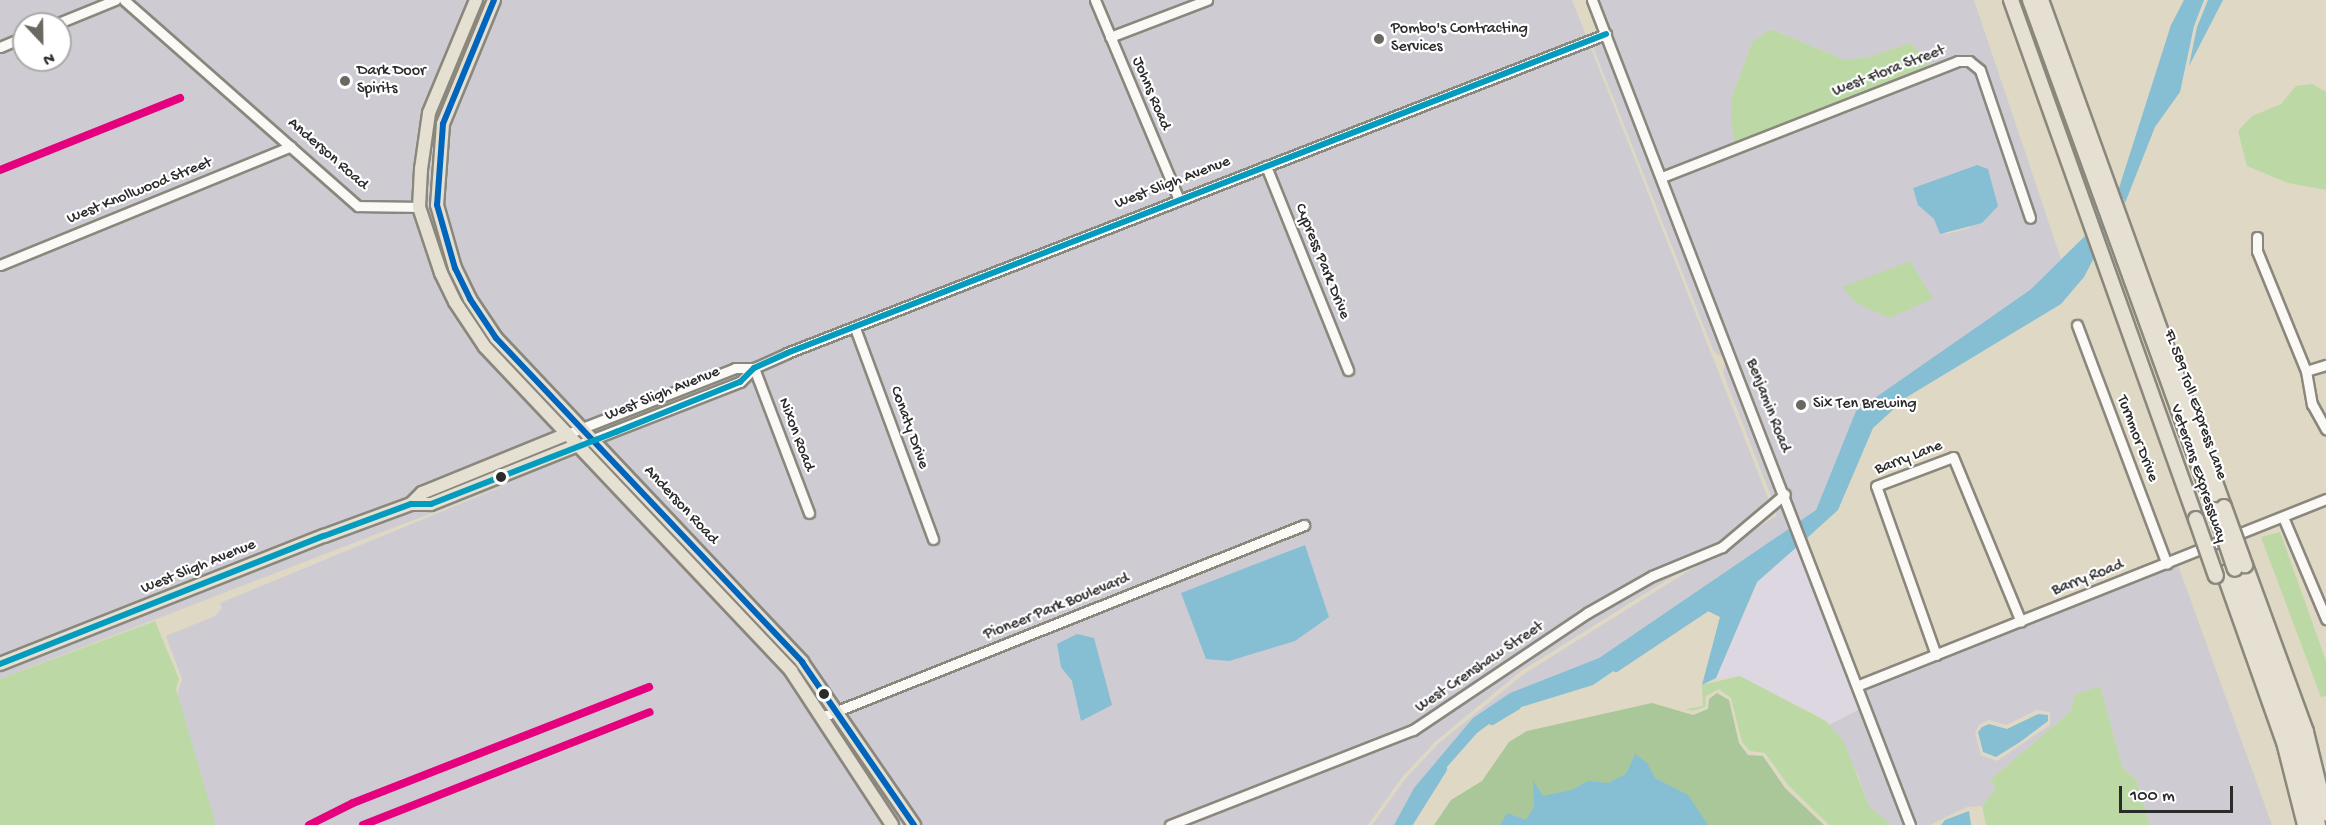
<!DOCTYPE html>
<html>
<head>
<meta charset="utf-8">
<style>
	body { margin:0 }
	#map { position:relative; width:2326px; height:825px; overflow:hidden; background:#ded8c4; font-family:"Gochi Hand",sans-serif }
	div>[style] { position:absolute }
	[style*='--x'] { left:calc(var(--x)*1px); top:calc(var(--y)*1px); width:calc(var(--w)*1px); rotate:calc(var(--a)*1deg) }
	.built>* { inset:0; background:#dcd7e0 }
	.industrial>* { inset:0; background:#ceccd2 }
	.green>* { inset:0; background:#bcd9a5 }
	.forest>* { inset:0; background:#aac79a }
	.water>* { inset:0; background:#86bed4 }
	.canal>* { height:8px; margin:-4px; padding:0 4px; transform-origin:4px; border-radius:4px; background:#86bed4 }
	.roads { filter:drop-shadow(2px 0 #8a877d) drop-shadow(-2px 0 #8a877d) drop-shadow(0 2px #8a877d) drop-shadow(0 -2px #8a877d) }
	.minor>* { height:9px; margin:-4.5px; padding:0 4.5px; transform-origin:4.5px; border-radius:4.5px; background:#faf9f6 }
	.major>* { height:12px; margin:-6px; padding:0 6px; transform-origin:6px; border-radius:6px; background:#e6e0d2 }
	.highway>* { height:14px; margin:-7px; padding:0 7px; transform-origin:7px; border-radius:7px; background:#e6e0d2 }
	.bridges { filter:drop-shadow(2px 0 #8a877d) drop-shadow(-2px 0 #8a877d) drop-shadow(0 2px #8a877d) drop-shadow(0 -2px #8a877d) }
	.highway-bridge>* { height:14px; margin:-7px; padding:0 7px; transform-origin:7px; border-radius:7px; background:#e6e0d2 }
	.bus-1>* { height:6px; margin:-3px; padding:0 3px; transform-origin:3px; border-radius:3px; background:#0065bd }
	.bus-2>* { height:6px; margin:-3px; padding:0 3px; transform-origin:3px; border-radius:3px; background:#049cbe }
	.rail-1>* { height:8px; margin:-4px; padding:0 4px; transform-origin:4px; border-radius:4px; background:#e5007d }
	.dots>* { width:16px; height:16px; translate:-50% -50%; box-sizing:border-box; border:3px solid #fff; border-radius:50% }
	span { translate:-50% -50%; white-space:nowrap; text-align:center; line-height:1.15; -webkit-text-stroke:4.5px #fff; paint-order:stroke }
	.poi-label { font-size:16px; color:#2b2b2b }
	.left { translate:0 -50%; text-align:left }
	.street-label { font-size:16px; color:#2b2b2b }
	.north { position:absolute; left:12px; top:12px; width:60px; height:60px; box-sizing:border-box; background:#fff; border:2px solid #aaa; border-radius:50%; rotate:158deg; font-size:16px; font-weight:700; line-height:24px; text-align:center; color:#2b2b2b }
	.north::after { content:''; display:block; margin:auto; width:21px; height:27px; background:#6a6861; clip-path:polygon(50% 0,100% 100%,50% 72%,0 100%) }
	.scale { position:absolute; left:2119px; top:786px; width:114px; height:27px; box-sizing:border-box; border:3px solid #2b2b2b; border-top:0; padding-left:8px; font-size:18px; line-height:21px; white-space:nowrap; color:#2b2b2b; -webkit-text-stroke:4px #fff; paint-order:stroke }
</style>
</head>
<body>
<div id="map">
	<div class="built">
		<div style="clip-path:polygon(1799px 545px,1860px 709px,1829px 725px,1811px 711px,1788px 703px,1740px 676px,1714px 679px,1758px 582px)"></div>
	</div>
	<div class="industrial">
		<div style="clip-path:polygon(evenodd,0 0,1572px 0,1774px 513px,1521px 671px,1436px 741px,1403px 776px,1368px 825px,211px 825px,169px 723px,182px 679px,166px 636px,215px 616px,222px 608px,220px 603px,528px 476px,0 679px,0 0,24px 24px,60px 24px,60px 60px,24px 60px,24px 24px)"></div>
		<div style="clip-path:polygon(evenodd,1596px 0,1974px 0,2061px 259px,2030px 290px,1856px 411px,1816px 510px,1800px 521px,1667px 180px,1968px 65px,1976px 73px,2028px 223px,2035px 221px,1983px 69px,1969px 57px,1960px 56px,1920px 71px,1910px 43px,1869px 57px,1845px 60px,1771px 29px,1753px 41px,1732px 96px,1735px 144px,1664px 171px,1596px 0,1977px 165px,1970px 228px,1946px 234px,1913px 188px,1977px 165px)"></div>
		<div style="clip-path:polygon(1604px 39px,1781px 492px,1772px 499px,1723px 373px,1726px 359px,1714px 352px,1592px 44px)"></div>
		<div style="clip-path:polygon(1784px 501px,1793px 526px,1599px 658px,1510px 693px,1473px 718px,1414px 788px,1394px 825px,1372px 825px,1406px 778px,1438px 744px,1524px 674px,1776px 516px,1776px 508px)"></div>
		<div style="clip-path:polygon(evenodd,2178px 565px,2272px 825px,2150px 825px,2136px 779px,2123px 769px,2100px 687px,2074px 695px,2071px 711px,1990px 780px,1996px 788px,1982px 806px,1967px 807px,1930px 825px,1915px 825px,1864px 688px,2178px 565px,2037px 710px,2050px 712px,2050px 725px,1997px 761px,1981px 755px,1975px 733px,1979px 725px,1989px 720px,2006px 725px,2037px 710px)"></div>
		<div style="clip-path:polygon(1854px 690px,1906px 825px,1891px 825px,1869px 807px,1858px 775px,1829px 725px,1860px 709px)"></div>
	</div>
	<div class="green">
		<div style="clip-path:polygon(1771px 29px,1845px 60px,1869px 57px,1910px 43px,1931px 63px,1920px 71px,1735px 144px,1731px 122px,1732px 96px,1753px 41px)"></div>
		<div style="clip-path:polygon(2312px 84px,2326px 92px,2326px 190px,2288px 183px,2247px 166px,2238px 131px,2252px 116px,2281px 104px,2296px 86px)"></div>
		<div style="clip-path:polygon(1910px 261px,1933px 299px,1889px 318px,1856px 303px,1842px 287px)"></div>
		<div style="clip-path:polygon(2280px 532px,2326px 661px,2326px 696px,2321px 697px,2261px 537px)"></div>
		<div style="clip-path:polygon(155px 621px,179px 679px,176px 689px,216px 825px,0 825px,0 679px)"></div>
		<div style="clip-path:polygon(1740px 676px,1826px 721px,1844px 742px,1869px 806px,1891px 825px,1829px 825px,1788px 785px,1765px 753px,1750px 751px,1742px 742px,1731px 698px,1719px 689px,1706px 696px,1705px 707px,1693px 711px,1686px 709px,1703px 706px,1702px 685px)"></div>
		<div style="clip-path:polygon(2100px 686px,2123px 769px,2136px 779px,2150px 825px,1986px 825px,1982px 806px,1996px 788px,1990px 780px,2071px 711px,2074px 695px)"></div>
	</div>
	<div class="forest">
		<div style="clip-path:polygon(1717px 693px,1729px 700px,1739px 743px,1748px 755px,1763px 756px,1785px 788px,1824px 825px,1434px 825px,1451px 800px,1482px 781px,1509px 742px,1527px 731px,1652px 703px,1693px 715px,1708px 709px,1709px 699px)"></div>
	</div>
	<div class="water">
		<div style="clip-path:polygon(2184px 0,2204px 0,2194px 26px,2180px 92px,2155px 127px,2125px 203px,2119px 188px,2171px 25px)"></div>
		<div style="clip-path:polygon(2208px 0,2223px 0,2189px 66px,2197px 27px)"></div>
		<div style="clip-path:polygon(1977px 165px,1988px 169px,1998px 206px,1982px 223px,1940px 234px,1934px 219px,1918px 205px,1913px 188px)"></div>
		<div style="clip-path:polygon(2088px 233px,2097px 252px,2084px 277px,2061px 304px,1907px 397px,1873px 428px,1838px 510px,1806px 539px,1800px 521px,1816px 510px,1856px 411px,2030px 290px)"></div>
		<div style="clip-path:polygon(1793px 526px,1799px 545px,1757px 582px,1716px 678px,1702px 685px,1720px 617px,1704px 609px,1593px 685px,1505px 712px,1477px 733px,1430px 786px,1406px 825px,1394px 825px,1414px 788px,1473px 718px,1510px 693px,1599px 658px)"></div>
		<div style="clip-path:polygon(1305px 545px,1329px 617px,1295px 641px,1229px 661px,1206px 659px,1181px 593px)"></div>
		<div style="clip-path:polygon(1077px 634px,1094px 638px,1112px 705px,1081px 721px,1072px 681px,1061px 667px,1057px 644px)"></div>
		<div style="clip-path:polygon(2038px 714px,2048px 715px,2048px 721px,2020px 742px,1996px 757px,1983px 752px,1978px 732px,1982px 727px,1989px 724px,2007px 729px)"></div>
		<div style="clip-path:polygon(1635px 754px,1647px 763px,1655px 778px,1688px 795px,1708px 825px,1500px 825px,1507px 813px,1526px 820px,1534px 807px,1533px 780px,1543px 796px,1572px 790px,1588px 781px,1608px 783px,1626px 774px)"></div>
		<div style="clip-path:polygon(1969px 811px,1971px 825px,1941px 825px,1945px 820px)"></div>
	</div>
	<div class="canal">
		<div style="--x:2094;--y:235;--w:59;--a:-57.4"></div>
		<div style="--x:1616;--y:668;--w:115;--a:-33.7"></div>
		<div style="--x:1492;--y:721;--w:29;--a:-31"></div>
		<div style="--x:1408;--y:825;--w:66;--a:-58"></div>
	</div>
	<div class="roads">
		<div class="minor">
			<div style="--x:124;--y:0;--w:312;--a:41.4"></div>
			<div style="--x:358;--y:206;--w:61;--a:0.9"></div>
			<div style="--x:1095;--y:0;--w:217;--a:67.2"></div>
			<div style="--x:1592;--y:0;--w:884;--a:68.92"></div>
			<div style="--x:56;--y:24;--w:64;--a:-22.1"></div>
			<div style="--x:1110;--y:37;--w:104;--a:-20.9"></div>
			<div style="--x:0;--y:47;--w:26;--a:-23"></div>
			<div style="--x:1266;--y:166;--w:220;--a:68.1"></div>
			<div style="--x:1662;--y:177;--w:318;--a:-21.4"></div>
			<div style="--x:1958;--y:61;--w:11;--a:0"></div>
			<div style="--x:1969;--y:61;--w:14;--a:39"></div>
			<div style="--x:1980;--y:70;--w:156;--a:71.3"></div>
			<div style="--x:2257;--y:237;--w:14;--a:90"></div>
			<div style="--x:2257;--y:251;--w:130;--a:67.8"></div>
			<div style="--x:2306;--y:371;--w:34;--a:80"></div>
			<div style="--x:2312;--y:404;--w:29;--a:61"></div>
			<div style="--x:0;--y:265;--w:314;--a:-22.2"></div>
			<div style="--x:2077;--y:325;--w:255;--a:69.4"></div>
			<div style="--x:855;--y:328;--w:225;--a:69.7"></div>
			<div style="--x:754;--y:368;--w:155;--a:69.2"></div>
			<div style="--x:2306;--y:371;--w:21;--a:-17"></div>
			<div style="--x:567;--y:434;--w:180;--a:-21.4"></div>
			<div style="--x:735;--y:368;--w:19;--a:0"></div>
			<div style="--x:578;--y:445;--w:174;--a:-21.3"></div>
			<div style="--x:740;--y:382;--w:20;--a:-45"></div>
			<div style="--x:754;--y:368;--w:36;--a:-24"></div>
			<div style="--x:787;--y:353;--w:879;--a:-21.28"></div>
			<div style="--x:2283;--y:517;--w:111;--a:67.1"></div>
			<div style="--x:1936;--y:655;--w:179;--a:-109.5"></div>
			<div style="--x:1876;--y:486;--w:82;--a:-20.6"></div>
			<div style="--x:1953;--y:457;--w:178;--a:67.6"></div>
			<div style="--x:1859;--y:685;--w:503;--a:-21.72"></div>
			<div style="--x:822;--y:717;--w:519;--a:-21.72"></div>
			<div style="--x:1170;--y:825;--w:261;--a:-21.4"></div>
			<div style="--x:1413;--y:730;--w:210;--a:-33.9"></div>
			<div style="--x:1587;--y:613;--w:75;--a:-29.6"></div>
			<div style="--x:1652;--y:576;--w:76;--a:-22.5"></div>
			<div style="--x:1722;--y:547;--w:82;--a:-40.1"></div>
		</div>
		<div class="major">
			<div style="--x:476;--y:0;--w:122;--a:112.6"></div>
			<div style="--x:429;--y:113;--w:57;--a:98.1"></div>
			<div style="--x:421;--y:169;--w:38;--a:93"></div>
			<div style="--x:419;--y:207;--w:70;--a:71.6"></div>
			<div style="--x:441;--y:273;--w:32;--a:64"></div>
			<div style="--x:455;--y:302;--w:54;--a:56.3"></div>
			<div style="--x:485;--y:347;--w:446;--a:46.6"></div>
			<div style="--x:791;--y:671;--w:184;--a:56.7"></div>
			<div style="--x:494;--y:0;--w:134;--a:112.4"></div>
			<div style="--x:443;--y:124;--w:81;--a:94.2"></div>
			<div style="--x:437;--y:205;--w:66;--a:74.1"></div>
			<div style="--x:455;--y:268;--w:34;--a:64"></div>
			<div style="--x:470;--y:299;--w:47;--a:56.3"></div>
			<div style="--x:496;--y:338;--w:446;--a:46.6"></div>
			<div style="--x:802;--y:662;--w:198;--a:55.5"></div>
			<div style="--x:411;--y:504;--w:16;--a:-45"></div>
			<div style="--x:422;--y:493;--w:157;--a:-22.1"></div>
			<div style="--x:0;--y:664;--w:348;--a:-21.6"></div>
			<div style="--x:324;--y:536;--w:93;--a:-20.2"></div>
			<div style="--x:411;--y:504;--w:20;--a:0"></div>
			<div style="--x:431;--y:504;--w:158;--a:-21.9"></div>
		</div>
		<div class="highway">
			<div style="--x:2011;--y:0;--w:551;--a:70.38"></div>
			<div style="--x:2030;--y:0;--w:543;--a:70.06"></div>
			<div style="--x:2041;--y:0;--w:539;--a:70.15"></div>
			<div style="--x:2245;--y:565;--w:178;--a:69.9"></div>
			<div style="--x:2306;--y:732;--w:84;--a:76.3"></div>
			<div style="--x:2235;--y:569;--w:175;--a:70.3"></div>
			<div style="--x:2294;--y:734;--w:94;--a:75.2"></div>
			<div style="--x:2224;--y:573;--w:179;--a:70.5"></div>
			<div style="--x:2284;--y:742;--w:86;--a:75.8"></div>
		</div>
	</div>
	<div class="bridges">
		<div class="highway-bridge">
			<div style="--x:2224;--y:507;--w:62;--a:70.1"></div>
			<div style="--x:2215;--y:510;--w:62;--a:71.3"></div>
			<div style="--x:2196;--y:519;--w:60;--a:70.7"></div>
		</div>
	</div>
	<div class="bus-1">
		<div style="--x:494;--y:0;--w:134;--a:112.4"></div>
		<div style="--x:443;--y:124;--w:81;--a:94.2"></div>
		<div style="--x:437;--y:205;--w:66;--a:74.1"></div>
		<div style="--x:455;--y:268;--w:34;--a:64"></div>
		<div style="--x:470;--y:299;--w:47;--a:56.3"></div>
		<div style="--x:496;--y:338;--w:446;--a:46.6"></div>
		<div style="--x:802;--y:662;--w:198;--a:55.5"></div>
	</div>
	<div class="bus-2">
		<div style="--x:0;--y:664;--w:348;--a:-21.6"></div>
		<div style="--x:324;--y:536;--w:93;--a:-20.2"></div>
		<div style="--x:411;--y:504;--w:20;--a:0"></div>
		<div style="--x:431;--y:504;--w:199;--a:-21.3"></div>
		<div style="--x:616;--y:432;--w:134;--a:-22"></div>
		<div style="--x:740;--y:382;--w:20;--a:-45"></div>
		<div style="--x:754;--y:368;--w:36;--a:-24"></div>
		<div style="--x:787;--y:353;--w:879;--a:-21.28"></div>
	</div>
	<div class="rail-1">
		<div style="--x:0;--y:170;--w:194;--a:-21.8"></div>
		<div style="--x:309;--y:825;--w:49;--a:-26.6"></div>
		<div style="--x:353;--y:803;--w:318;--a:-21.4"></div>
		<div style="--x:363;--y:825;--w:308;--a:-21.5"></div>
	</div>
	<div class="dots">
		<div style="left:1379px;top:39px;background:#6a6861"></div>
		<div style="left:345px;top:81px;background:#6a6861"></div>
		<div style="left:1801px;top:405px;background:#6a6861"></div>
		<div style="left:501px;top:477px;background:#2b2b2b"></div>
		<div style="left:824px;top:694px;background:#2b2b2b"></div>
	</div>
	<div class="poi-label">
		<span class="left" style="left:1391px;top:39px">Pombo's Contracting<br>Services</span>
		<span class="left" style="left:357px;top:81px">Dark Door<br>Spirits</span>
		<span class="left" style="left:1813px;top:405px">Six Ten Brewing</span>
	</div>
	<div class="street-label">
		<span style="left:1889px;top:72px;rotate:-21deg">West Flora Street</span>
		<span style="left:1150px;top:94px;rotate:67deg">Johns Road</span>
		<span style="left:327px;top:155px;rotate:41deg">Anderson Road</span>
		<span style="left:1173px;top:184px;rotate:-21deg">West Sligh Avenue</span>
		<span style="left:140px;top:192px;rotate:-22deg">West Knollwood Street</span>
		<span style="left:1321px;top:262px;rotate:68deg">Cypress Park Drive</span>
		<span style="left:663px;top:395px;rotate:-22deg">West Sligh Avenue</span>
		<span style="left:2194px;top:405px;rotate:70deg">FL 589 Toll Express Lane</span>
		<span style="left:1767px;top:406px;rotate:69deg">Benjamin Road</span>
		<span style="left:908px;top:428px;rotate:70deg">Conaty Drive</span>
		<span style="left:795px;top:435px;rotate:69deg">Nixon Road</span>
		<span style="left:2136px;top:439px;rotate:69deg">Turnmor Drive</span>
		<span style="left:1909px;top:459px;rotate:-21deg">Barry Lane</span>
		<span style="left:2197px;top:474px;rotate:71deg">Veterans Expressway</span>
		<span style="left:680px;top:506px;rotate:47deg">Anderson Road</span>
		<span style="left:199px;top:568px;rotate:-22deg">West Sligh Avenue</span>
		<span style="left:2088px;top:579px;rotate:-21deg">Barry Road</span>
		<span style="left:1057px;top:608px;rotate:-22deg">Pioneer Park Boulevard</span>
		<span style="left:1480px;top:668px;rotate:-34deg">West Crenshaw Street</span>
	</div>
	<div class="north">N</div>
	<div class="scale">100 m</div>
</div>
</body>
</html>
